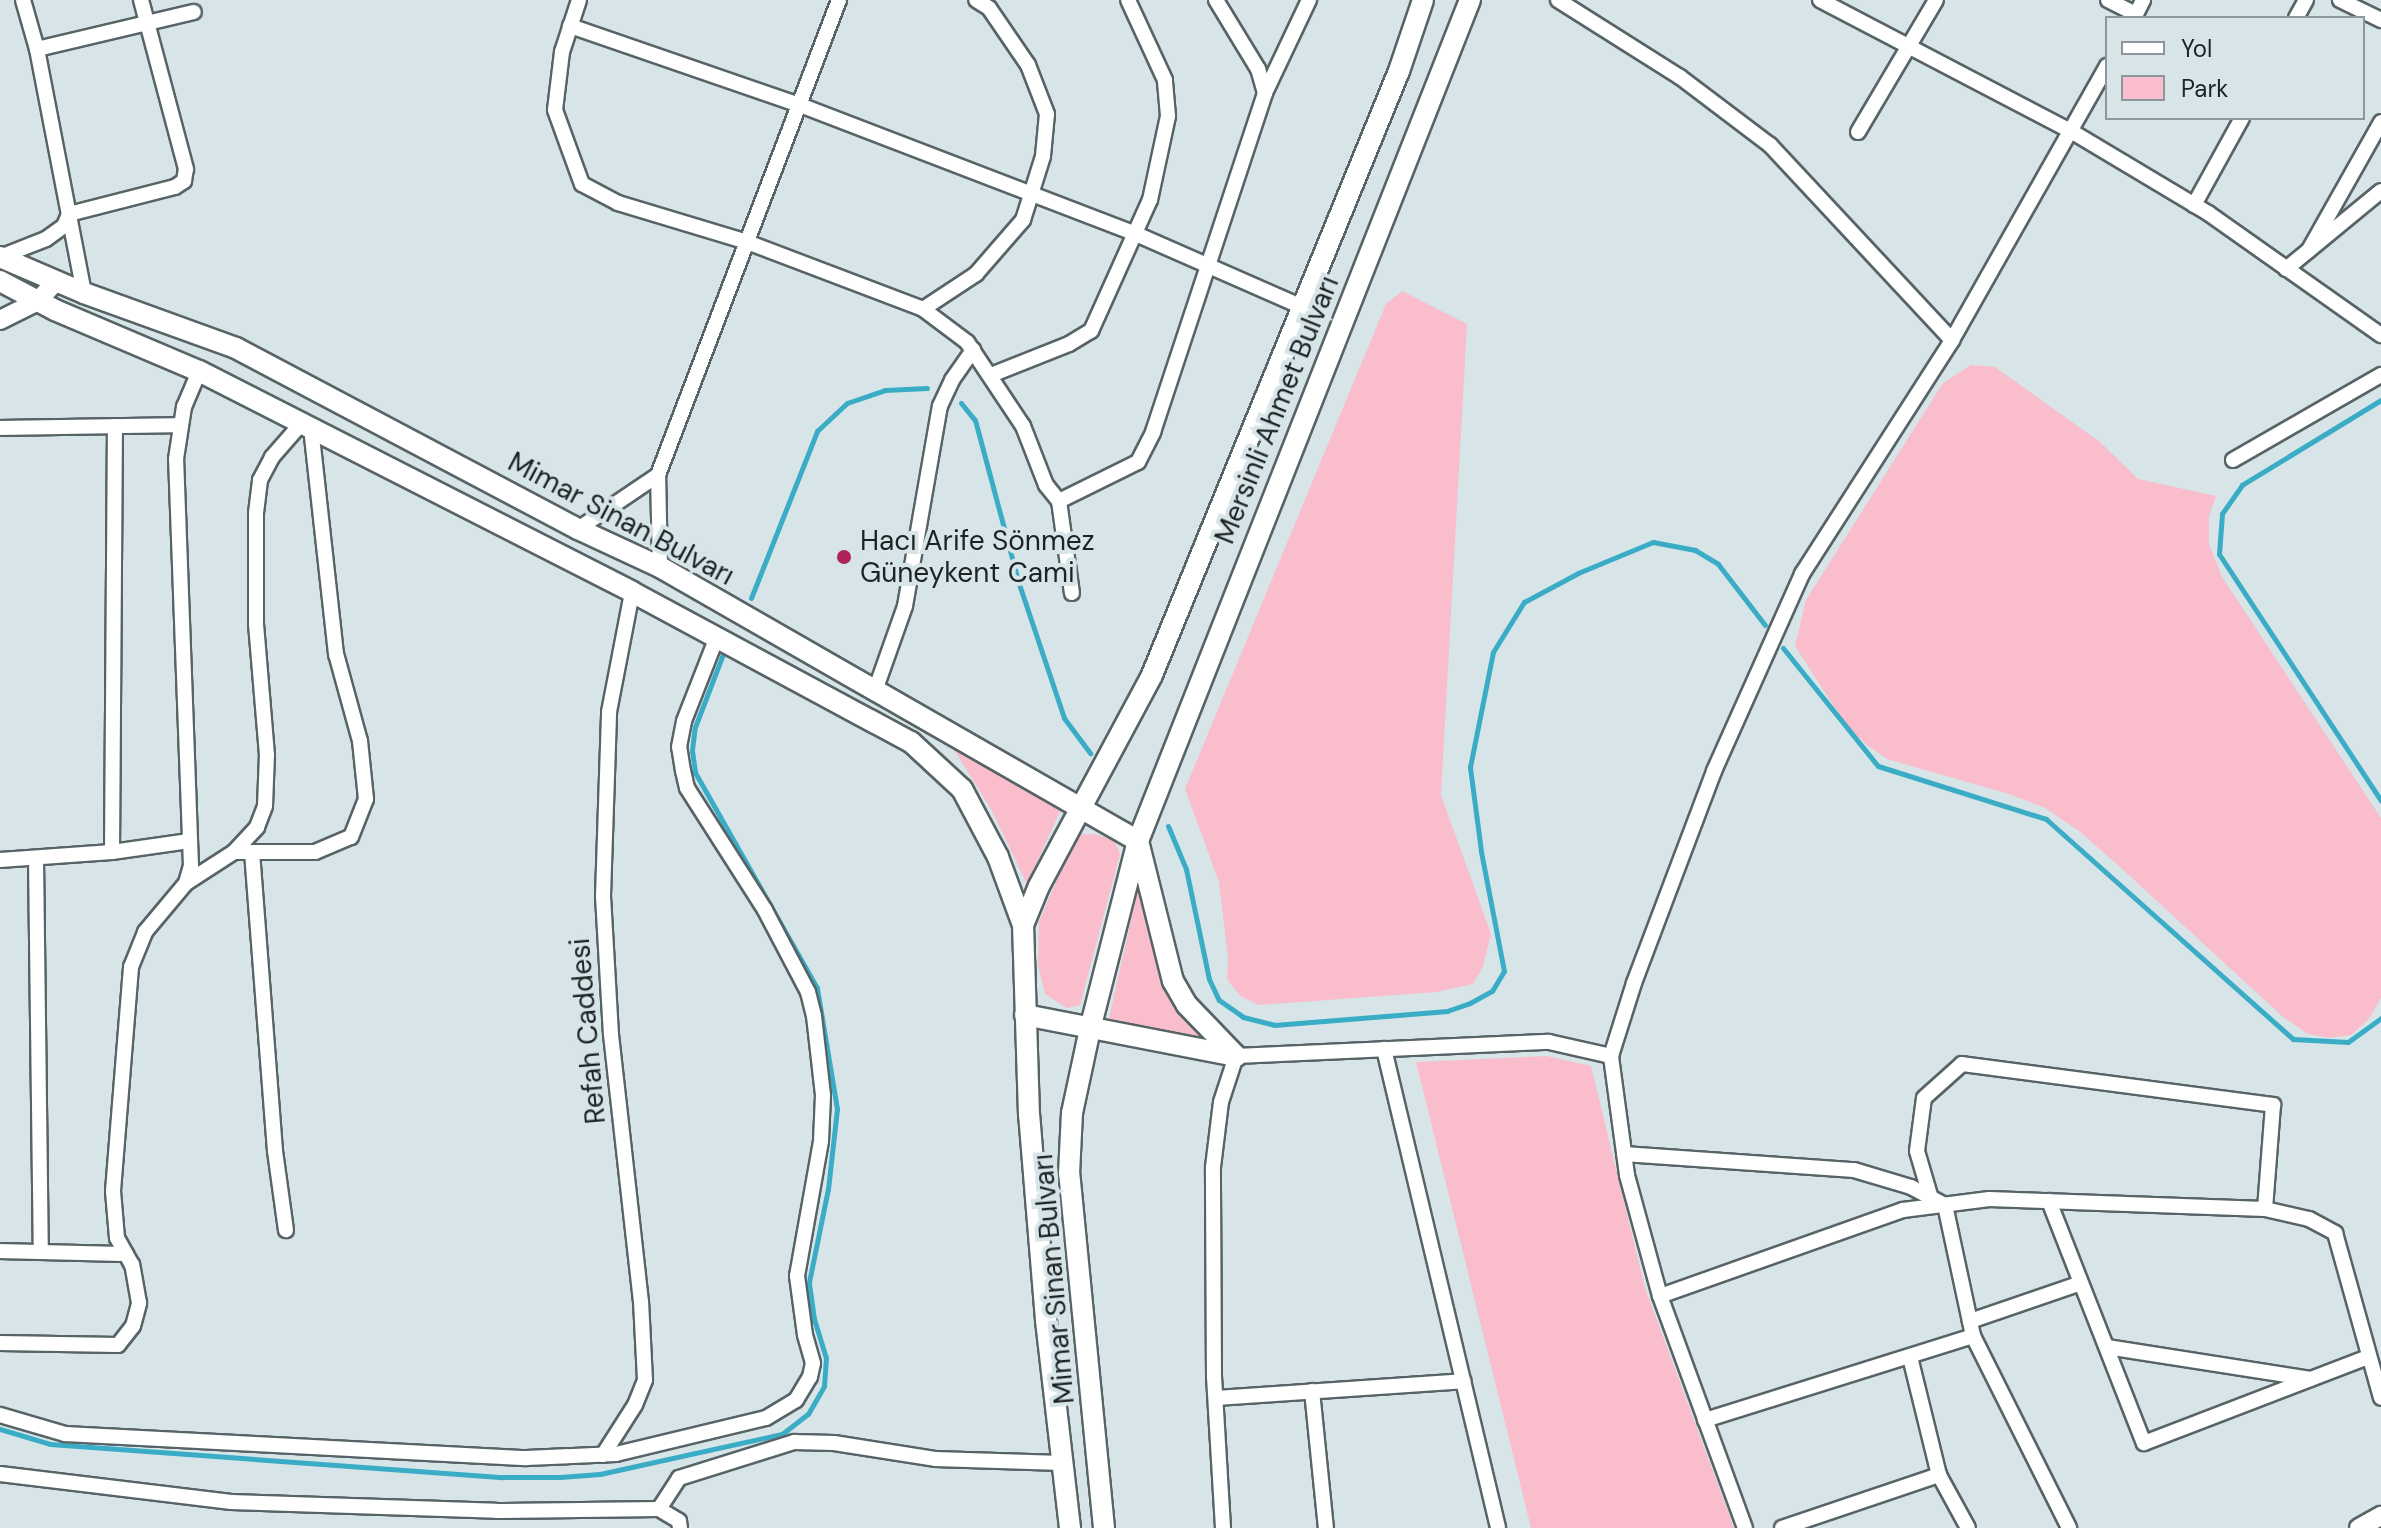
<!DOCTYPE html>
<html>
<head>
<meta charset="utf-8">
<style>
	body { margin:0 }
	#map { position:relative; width:2381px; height:1528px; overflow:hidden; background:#d7e5e9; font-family:"DM Sans",sans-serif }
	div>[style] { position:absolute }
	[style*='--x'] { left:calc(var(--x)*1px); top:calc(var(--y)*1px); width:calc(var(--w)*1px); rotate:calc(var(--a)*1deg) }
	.green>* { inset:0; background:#f9bdcc }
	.stream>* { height:5px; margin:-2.5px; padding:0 2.5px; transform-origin:2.5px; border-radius:2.5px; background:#3bacc5 }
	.roads { filter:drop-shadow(2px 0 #576467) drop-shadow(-2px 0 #576467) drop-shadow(0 2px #576467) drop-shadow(0 -2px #576467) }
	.minor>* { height:14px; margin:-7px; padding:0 7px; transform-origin:7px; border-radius:7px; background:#fff }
	.tertiary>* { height:18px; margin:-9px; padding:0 9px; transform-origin:9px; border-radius:9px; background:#fff }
	.secondary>* { height:20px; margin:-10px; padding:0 10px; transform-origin:10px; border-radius:10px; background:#fff }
	.dots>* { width:22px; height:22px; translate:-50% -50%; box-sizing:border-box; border:4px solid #d7e5e9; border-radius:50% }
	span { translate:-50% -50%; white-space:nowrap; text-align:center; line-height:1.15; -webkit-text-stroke:8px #d7e5e9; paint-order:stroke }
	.street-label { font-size:28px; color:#1d2324 }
	.poi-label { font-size:28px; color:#1d2324 }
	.left { translate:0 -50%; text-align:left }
	.legend { position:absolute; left:2105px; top:16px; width:260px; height:104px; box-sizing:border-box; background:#d7e5e9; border:2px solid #8d979a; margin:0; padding:10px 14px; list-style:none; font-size:24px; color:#1d2324 }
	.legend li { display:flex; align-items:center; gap:16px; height:40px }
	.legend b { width:40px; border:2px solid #8d979a }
</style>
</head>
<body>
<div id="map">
	<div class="green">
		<div style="clip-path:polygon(1402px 291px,1467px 324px,1441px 795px,1491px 934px,1483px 967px,1473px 984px,1437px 992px,1259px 1005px,1240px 996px,1227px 979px,1228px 958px,1219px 882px,1185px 789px,1386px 304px)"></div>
		<div style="clip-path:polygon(1971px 365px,1995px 367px,2100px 442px,2138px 479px,2216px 496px,2209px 516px,2209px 544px,2222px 577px,2381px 818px,2381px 998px,2368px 1020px,2351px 1035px,2329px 1038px,2308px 1034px,2283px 1017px,2120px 867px,2079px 831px,2045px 808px,2012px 795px,1887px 759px,1867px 745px,1846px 725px,1795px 646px,1806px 600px,1943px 383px)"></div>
		<div style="clip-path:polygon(951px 745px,1062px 807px,1027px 884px,991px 809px)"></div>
		<div style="clip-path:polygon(1094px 834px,1115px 841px,1120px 854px,1080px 1005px,1067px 1008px,1045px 994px,1038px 964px,1039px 922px,1076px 835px)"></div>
		<div style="clip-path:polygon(1138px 889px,1161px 985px,1206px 1044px,1107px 1027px)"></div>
		<div style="clip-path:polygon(1547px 1056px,1591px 1066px,1645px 1288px,1734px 1528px,1531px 1528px,1416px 1062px)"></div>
	</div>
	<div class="stream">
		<div style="--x:2381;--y:400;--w:163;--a:148.6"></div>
		<div style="--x:2242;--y:485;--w:35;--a:125"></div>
		<div style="--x:2222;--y:514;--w:40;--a:94.3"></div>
		<div style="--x:2219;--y:554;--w:295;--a:56.7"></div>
		<div style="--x:961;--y:403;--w:22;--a:51"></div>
		<div style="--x:975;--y:420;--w:167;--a:75"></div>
		<div style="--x:1018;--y:581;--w:145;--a:71.4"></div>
		<div style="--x:1064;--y:718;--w:44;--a:53.4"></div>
		<div style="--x:751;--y:598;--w:180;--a:-68.4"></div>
		<div style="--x:817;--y:431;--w:41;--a:-43"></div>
		<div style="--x:847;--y:403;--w:40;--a:-18.9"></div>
		<div style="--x:885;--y:390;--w:42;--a:-2.7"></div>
		<div style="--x:1783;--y:648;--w:151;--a:51.2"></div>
		<div style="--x:1878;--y:766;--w:176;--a:17.5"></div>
		<div style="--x:2046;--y:819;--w:331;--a:41.7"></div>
		<div style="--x:2293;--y:1039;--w:55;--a:3.1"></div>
		<div style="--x:2348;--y:1042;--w:41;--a:-36"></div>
		<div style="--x:1168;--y:826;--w:47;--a:67.3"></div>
		<div style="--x:1186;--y:869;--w:112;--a:78.2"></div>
		<div style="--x:1209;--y:979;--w:23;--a:65"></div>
		<div style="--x:1219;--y:1000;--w:29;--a:35"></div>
		<div style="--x:1243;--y:1017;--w:32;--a:14"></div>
		<div style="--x:1274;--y:1025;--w:174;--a:-4.6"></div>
		<div style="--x:1447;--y:1011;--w:24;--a:-19"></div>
		<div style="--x:1470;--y:1003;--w:25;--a:-29"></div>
		<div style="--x:1492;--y:991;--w:23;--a:-59"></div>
		<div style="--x:1504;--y:971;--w:122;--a:-100.9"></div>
		<div style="--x:1481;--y:851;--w:85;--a:-97.5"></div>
		<div style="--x:1470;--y:767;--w:117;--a:-78.7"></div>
		<div style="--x:1493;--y:652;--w:59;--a:-58.2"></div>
		<div style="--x:1524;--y:602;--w:61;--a:-28.2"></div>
		<div style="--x:1578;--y:573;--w:81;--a:-22.5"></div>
		<div style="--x:1653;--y:542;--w:43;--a:10.8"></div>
		<div style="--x:1695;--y:550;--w:27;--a:31"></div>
		<div style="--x:1718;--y:564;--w:77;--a:52.4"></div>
		<div style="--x:0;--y:1429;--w:52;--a:16.7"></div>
		<div style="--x:50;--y:1444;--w:454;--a:4.2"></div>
		<div style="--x:503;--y:1477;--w:57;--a:0"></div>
		<div style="--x:560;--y:1477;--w:40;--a:-4.3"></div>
		<div style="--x:600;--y:1474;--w:186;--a:-12.4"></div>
		<div style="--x:782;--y:1434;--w:33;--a:-38"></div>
		<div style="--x:808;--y:1414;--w:32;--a:-60"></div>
		<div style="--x:824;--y:1386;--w:28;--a:-86"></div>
		<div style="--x:826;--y:1358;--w:41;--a:-107.1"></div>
		<div style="--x:814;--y:1319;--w:37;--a:-98"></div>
		<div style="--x:809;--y:1282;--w:95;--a:-78.5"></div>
		<div style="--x:828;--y:1189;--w:81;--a:-83.6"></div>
		<div style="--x:837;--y:1109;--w:123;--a:-99.4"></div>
		<div style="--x:817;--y:988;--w:248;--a:-119.5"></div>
		<div style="--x:695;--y:772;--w:22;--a:-98"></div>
		<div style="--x:692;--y:750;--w:23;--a:-83"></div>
		<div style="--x:695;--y:727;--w:78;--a:-69"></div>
	</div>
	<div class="roads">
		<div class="minor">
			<div style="--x:23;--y:0;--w:51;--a:74.1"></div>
			<div style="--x:37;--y:49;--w:248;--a:79.1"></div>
			<div style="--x:579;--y:0;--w:55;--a:108.1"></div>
			<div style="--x:562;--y:52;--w:58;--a:96.9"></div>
			<div style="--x:555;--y:110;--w:79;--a:70"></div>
			<div style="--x:582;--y:184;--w:41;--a:27.8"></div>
			<div style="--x:618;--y:203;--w:135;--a:16.8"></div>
			<div style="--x:747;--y:242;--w:188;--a:20.8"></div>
			<div style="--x:923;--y:309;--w:55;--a:36.9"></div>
			<div style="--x:967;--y:342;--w:101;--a:56.3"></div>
			<div style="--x:1023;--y:426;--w:63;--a:68.7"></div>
			<div style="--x:1046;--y:485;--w:21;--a:51"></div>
			<div style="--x:1059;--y:501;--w:93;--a:82"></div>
			<div style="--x:1558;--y:0;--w:144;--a:32.3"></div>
			<div style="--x:1680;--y:77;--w:113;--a:37.1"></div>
			<div style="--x:1770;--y:145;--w:267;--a:47"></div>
			<div style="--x:1820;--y:0;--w:283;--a:27.6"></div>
			<div style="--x:2071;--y:131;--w:160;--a:30.9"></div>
			<div style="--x:2208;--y:213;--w:212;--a:35.2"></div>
			<div style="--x:2108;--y:0;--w:31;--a:27"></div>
			<div style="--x:2340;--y:0;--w:46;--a:26"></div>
			<div style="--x:2134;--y:18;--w:20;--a:-63"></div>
			<div style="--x:2296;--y:18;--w:21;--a:-61"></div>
			<div style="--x:570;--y:26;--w:243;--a:19"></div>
			<div style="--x:800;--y:105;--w:360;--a:21"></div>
			<div style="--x:1136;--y:234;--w:181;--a:23.7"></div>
			<div style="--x:37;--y:49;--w:161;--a:-13.3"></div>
			<div style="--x:1265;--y:93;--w:103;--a:-64.7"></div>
			<div style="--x:1858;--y:132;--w:153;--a:-59.4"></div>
			<div style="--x:2194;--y:205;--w:99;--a:-61.1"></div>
			<div style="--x:2309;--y:250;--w:147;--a:-60.6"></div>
			<div style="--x:0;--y:257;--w:49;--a:-21.4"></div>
			<div style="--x:46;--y:239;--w:22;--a:-36"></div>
			<div style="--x:64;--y:226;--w:13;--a:-67"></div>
			<div style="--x:69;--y:214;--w:109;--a:-14.3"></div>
			<div style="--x:175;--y:187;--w:11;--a:-34"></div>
			<div style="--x:184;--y:181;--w:12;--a:-81"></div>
			<div style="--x:186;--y:169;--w:175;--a:-104.9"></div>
			<div style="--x:2286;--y:269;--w:123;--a:-39.4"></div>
			<div style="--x:923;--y:309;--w:64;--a:-33.4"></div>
			<div style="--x:976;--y:274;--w:72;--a:-49"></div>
			<div style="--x:1023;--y:220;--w:67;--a:-72.6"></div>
			<div style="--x:1043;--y:156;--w:42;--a:-84.6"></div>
			<div style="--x:1047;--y:114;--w:53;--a:-111.2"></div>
			<div style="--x:1028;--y:65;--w:69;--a:-124.4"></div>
			<div style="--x:989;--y:8;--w:15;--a:-148"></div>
			<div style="--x:991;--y:375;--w:84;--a:-21.7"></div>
			<div style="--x:1069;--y:344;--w:26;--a:-31"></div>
			<div style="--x:1091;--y:331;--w:144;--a:-65.8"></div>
			<div style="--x:1150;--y:200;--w:86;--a:-77.9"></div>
			<div style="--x:1168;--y:116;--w:36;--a:-95"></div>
			<div style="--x:1165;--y:80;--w:88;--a:-114.8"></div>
			<div style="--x:0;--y:428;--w:181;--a:-0.9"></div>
			<div style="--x:2233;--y:460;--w:171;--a:-29.9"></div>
			<div style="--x:1059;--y:501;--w:88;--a:-26.3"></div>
			<div style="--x:1138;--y:462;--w:34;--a:-63"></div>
			<div style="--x:1153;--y:432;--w:357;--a:-71.7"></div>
			<div style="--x:1265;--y:93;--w:25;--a:-106"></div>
			<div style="--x:1258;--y:69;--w:81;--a:-121.3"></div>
			<div style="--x:578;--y:529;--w:97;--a:-34"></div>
			<div style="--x:660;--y:567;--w:92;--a:-91.2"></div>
			<div style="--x:658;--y:475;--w:508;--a:-69.14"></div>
			<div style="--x:876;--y:688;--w:87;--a:-70.5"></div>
			<div style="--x:905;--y:606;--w:203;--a:-80.1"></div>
			<div style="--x:940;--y:406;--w:29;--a:-65"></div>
			<div style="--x:952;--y:380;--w:37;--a:-55"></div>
			<div style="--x:112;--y:852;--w:426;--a:-89.6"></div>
			<div style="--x:234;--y:852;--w:81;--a:0"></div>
			<div style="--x:315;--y:852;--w:39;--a:-23"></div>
			<div style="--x:351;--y:837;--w:41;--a:-68.5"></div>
			<div style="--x:366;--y:799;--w:58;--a:-95.9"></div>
			<div style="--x:360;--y:741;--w:90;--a:-105.4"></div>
			<div style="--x:336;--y:654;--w:226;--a:-96.3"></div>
			<div style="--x:252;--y:852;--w:300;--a:85.6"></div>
			<div style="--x:275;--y:1151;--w:80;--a:82.1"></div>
			<div style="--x:36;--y:858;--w:394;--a:89.3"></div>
			<div style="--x:0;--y:860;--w:112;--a:-4.1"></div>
			<div style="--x:112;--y:852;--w:78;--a:-8.1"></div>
			<div style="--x:186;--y:883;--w:57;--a:-32.9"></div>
			<div style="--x:234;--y:852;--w:34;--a:-47"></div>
			<div style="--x:257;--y:827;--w:22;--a:-69"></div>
			<div style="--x:265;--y:806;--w:51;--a:-87.8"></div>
			<div style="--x:267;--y:755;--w:132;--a:-94.8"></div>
			<div style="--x:256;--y:623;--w:110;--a:-90"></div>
			<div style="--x:256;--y:513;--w:33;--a:-83"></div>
			<div style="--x:260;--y:480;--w:26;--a:-62"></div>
			<div style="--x:272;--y:457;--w:44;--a:-48.7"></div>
			<div style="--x:1384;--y:1049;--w:492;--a:76.6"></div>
			<div style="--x:1624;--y:1154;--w:231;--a:4"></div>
			<div style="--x:1854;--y:1170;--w:59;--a:16.6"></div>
			<div style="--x:1911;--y:1187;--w:38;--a:28"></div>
			<div style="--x:1945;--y:1205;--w:134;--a:77.9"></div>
			<div style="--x:1973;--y:1336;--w:215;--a:63.4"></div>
			<div style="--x:2049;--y:1201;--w:260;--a:68.6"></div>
			<div style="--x:2144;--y:1443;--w:240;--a:-21"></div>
			<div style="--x:1932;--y:1202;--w:53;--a:-106.4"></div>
			<div style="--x:1917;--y:1151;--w:53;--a:-82.5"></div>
			<div style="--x:1924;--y:1098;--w:51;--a:-41.8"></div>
			<div style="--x:1962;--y:1064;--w:314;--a:7.5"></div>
			<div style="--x:2273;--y:1105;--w:104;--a:94.4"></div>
			<div style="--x:0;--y:1251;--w:126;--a:1.4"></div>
			<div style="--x:1660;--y:1296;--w:258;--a:-19.5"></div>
			<div style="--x:1903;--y:1210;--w:87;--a:-7.3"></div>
			<div style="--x:1989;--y:1199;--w:276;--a:2.1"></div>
			<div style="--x:2265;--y:1209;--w:45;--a:12.8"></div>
			<div style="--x:2309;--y:1219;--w:30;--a:28"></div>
			<div style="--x:2335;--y:1233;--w:171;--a:74.4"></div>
			<div style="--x:1970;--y:1321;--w:117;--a:-18.9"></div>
			<div style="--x:0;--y:1343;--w:118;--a:1"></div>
			<div style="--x:118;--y:1345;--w:24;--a:-52"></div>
			<div style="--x:133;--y:1326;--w:24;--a:-75"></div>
			<div style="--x:139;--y:1303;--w:39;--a:-100"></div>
			<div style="--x:132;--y:1265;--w:31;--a:-119"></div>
			<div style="--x:117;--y:1238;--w:47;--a:-94.9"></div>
			<div style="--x:113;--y:1191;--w:225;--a:-85.4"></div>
			<div style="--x:131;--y:967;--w:38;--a:-68"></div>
			<div style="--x:145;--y:932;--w:64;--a:-50.1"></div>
			<div style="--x:186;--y:883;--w:18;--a:-74"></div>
			<div style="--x:191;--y:866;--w:407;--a:-92.1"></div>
			<div style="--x:176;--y:459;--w:53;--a:-81.3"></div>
			<div style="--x:184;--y:407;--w:39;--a:-67"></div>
			<div style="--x:2107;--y:1347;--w:206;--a:8.9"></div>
			<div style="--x:1910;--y:1357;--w:122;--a:76.2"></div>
			<div style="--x:1939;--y:1475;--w:60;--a:61.3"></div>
			<div style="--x:1312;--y:1391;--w:138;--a:84.2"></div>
			<div style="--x:1216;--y:1398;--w:248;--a:-3.9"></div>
			<div style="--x:0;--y:1415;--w:68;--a:16.3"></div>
			<div style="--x:65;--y:1434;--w:462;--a:3"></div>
			<div style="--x:526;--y:1458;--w:90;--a:-2.5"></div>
			<div style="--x:616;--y:1454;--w:154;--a:-13.5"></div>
			<div style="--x:766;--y:1418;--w:35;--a:-31"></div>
			<div style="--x:796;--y:1400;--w:27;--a:-59"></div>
			<div style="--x:810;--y:1377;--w:14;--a:-78"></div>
			<div style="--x:813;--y:1363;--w:29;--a:-106"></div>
			<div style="--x:805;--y:1335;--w:60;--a:-97.7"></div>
			<div style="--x:797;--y:1276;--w:137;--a:-79.9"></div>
			<div style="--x:821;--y:1141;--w:46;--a:-87.5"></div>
			<div style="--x:823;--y:1095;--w:80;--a:-96.5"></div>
			<div style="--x:814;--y:1016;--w:25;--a:-104"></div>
			<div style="--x:808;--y:992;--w:93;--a:-117.7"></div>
			<div style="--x:765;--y:910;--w:145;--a:-122.6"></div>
			<div style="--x:687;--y:788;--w:17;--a:-103"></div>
			<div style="--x:683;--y:771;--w:24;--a:-99"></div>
			<div style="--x:679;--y:747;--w:26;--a:-79"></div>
			<div style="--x:684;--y:721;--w:90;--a:-68.6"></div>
			<div style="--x:1705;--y:1420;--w:281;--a:-17.4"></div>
			<div style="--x:603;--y:1455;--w:59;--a:-57.4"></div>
			<div style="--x:635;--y:1405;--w:27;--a:-68"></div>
			<div style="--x:645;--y:1380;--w:78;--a:-92.9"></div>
			<div style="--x:641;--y:1302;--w:269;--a:-96.4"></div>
			<div style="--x:611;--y:1035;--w:139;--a:-93.3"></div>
			<div style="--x:603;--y:896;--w:184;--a:-88.1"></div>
			<div style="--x:609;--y:712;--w:122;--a:-79.1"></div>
			<div style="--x:0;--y:1474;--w:233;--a:6.9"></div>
			<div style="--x:231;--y:1502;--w:265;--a:1.9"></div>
			<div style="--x:496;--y:1511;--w:163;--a:-0.7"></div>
			<div style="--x:659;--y:1509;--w:23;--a:31"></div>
			<div style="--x:679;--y:1521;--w:7;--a:82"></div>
			<div style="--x:659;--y:1509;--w:37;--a:-57"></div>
			<div style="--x:679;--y:1478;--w:121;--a:-17.4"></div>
			<div style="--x:794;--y:1442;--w:40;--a:1.4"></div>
			<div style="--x:834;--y:1443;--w:102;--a:9"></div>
			<div style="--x:935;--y:1459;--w:127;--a:1.8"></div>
			<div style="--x:1223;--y:1528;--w:151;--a:-93.4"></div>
			<div style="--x:1214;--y:1377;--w:210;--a:-90.3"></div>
			<div style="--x:1213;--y:1167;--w:65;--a:-83"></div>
			<div style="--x:1221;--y:1102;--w:48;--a:-71.9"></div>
			<div style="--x:1236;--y:1056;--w:313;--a:-2.6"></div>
			<div style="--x:1549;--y:1042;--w:64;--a:12.7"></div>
			<div style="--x:1745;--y:1528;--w:247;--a:-110.1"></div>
			<div style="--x:1660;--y:1296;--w:125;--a:-105.3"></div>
			<div style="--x:1627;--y:1175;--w:120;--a:-97.7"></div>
			<div style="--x:1611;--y:1056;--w:77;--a:-72.5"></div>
			<div style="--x:1634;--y:983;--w:227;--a:-69.3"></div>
			<div style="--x:1714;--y:771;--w:216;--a:-65.9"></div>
			<div style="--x:1802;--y:574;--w:278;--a:-57.3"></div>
			<div style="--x:1952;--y:340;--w:315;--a:-60.5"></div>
			<div style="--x:1782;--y:1528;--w:166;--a:-18.7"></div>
		</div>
		<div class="tertiary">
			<div style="--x:0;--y:320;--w:42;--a:-26.6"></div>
			<div style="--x:38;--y:301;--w:27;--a:-48"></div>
			<div style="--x:2359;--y:1528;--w:25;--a:-29"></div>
		</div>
		<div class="secondary">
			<div style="--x:0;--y:257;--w:91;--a:23.2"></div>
			<div style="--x:84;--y:293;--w:162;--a:19.9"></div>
			<div style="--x:236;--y:348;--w:387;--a:27.9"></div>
			<div style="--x:578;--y:529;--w:90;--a:24.9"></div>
			<div style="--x:660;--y:567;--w:551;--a:29.82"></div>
			<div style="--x:1138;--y:841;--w:144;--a:76"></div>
			<div style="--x:1173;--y:981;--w:28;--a:60"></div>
			<div style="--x:1187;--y:1005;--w:71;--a:46.1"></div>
			<div style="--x:0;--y:281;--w:62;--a:27.8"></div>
			<div style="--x:55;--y:310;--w:156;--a:23"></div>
			<div style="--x:199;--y:371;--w:486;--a:27"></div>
			<div style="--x:632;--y:592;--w:317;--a:28.3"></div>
			<div style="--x:911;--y:742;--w:69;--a:42.7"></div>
			<div style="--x:962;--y:789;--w:77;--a:62.1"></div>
			<div style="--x:998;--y:857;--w:72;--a:69.8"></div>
			<div style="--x:1025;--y:1015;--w:215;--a:11"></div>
			<div style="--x:1070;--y:1528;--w:209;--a:-96.6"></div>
			<div style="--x:1046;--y:1320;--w:206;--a:-94.7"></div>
			<div style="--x:1029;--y:1115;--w:190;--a:-91.8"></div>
			<div style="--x:1023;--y:925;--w:42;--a:-67.7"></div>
			<div style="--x:1039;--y:886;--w:239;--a:-61.8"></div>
			<div style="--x:1152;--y:675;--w:653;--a:-67.76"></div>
			<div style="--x:1399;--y:71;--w:75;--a:-71.3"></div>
			<div style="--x:1104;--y:1528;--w:356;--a:-95.6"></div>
			<div style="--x:1069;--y:1174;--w:61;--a:-87.2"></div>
			<div style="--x:1072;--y:1113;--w:86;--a:-77.9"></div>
			<div style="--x:1090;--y:1029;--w:194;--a:-75.7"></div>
			<div style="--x:1138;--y:841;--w:904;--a:-68.46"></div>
		</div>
	</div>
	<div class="dots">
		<div style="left:844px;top:557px;background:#ae215c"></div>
	</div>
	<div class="street-label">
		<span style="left:1277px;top:410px;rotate:-68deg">Mersinli Ahmet Bulvarı</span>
		<span style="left:621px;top:519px;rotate:28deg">Mimar Sinan Bulvarı</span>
		<span style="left:588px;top:1031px;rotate:-95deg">Refah Caddesi</span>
		<span style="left:1054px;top:1279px;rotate:-95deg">Mimar Sinan Bulvarı</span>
	</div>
	<div class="poi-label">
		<span class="left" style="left:860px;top:557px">Hacı Arife Sönmez<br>Güneykent Cami</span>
	</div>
	<ul class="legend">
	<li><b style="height:10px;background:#fff"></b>Yol</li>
	<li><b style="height:22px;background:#f9bdcc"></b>Park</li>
	</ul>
</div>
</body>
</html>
